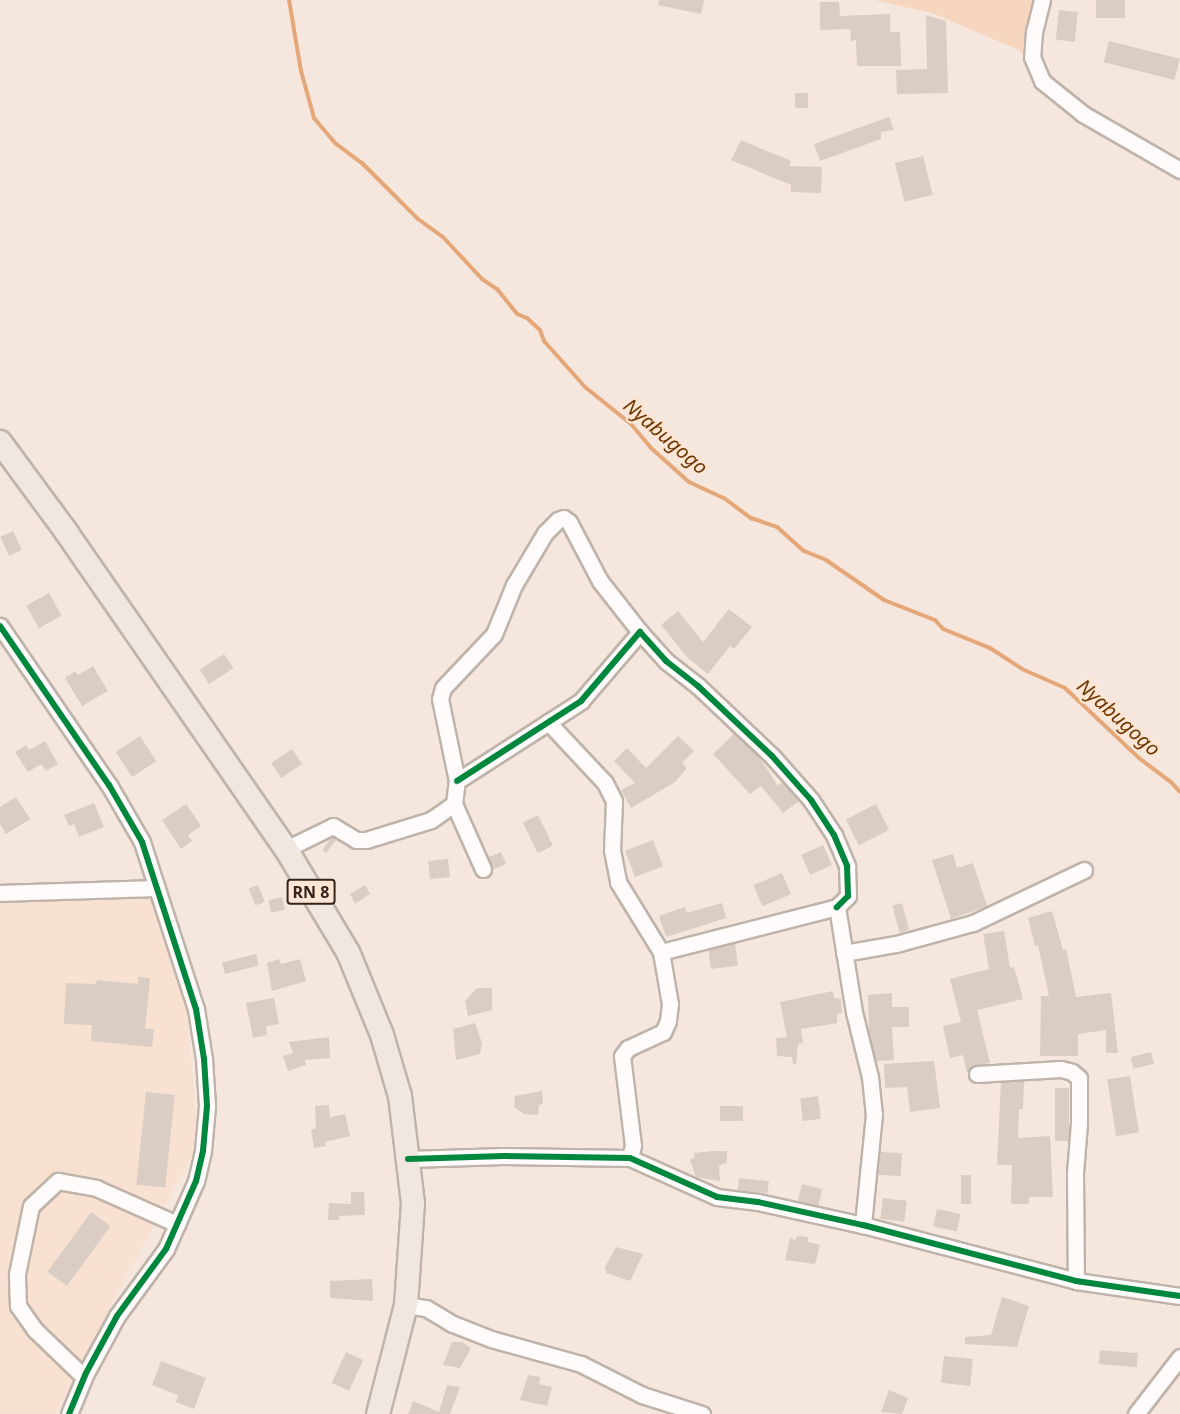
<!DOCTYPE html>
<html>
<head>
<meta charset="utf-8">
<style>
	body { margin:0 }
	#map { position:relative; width:1180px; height:1414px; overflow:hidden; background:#f5e7dd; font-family:"Noto Sans",sans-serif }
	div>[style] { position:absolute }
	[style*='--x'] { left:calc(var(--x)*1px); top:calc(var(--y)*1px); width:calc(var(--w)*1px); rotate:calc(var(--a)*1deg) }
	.built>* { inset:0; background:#f8e1d0 }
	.green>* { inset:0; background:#f7d6bf }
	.stream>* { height:4px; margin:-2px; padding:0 2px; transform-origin:2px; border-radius:2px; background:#e5a777 }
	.building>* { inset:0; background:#d9cdc4; transform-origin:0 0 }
	.roads { filter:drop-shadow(2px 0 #bfb3aa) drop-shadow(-2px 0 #bfb3aa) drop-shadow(0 2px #bfb3aa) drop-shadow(0 -2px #bfb3aa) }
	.street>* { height:15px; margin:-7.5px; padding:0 7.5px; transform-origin:7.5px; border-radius:7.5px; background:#fefbfa }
	.primary>* { height:22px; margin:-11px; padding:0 11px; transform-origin:11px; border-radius:11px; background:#f0e7e0 }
	.cycleway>* { height:6px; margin:-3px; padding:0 3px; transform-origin:3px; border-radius:3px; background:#00873e }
	span { translate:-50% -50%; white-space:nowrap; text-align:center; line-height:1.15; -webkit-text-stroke:4.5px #ffe5d3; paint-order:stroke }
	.shield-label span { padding:2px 4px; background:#ffe5d3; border:2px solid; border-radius:4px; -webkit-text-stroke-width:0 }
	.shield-label { font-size:16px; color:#30241c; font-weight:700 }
	.water-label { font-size:20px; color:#6c3702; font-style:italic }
</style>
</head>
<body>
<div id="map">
	<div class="built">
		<div style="clip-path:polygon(155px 895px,184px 986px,199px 1143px,118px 1291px,55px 1414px,0 1414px,0 897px)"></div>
	</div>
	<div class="green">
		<div style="clip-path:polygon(874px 0,1034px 0,1022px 54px,1019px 50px,932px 13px)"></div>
	</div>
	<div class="stream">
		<div style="--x:289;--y:0;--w:72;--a:80.4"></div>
		<div style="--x:301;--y:71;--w:49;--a:74.5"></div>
		<div style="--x:314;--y:118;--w:33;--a:50"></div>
		<div style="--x:335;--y:143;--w:34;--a:37"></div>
		<div style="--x:362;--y:163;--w:79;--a:45"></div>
		<div style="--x:418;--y:219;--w:31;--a:36"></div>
		<div style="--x:443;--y:237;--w:57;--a:47.1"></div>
		<div style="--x:482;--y:279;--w:18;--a:34"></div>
		<div style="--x:497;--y:289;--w:32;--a:51"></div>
		<div style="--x:517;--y:314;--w:11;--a:22"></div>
		<div style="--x:527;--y:318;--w:18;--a:43"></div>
		<div style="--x:540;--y:330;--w:12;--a:70"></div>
		<div style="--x:544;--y:341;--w:62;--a:48.3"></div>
		<div style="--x:585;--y:387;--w:59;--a:38.8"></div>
		<div style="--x:631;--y:424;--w:31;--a:50"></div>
		<div style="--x:651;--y:448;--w:51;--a:41.8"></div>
		<div style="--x:689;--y:482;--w:38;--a:25"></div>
		<div style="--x:724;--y:498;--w:34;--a:37"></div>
		<div style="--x:751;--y:518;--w:28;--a:19"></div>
		<div style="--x:777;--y:527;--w:36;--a:42"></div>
		<div style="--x:804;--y:551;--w:24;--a:22"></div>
		<div style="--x:826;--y:560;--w:70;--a:34.6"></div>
		<div style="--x:884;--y:600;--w:55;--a:21.4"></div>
		<div style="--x:935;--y:620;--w:12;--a:48"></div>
		<div style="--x:943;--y:629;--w:51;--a:22"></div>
		<div style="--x:990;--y:648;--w:38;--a:33"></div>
		<div style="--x:1022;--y:669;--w:47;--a:23.8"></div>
		<div style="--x:1065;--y:688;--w:102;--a:43.4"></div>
		<div style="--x:1139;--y:758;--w:40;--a:37"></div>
		<div style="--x:1171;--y:782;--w:13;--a:48"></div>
	</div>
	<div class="building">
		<div style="clip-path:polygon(659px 0,704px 0,701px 14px,658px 5px)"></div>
		<div style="left:1096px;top:0;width:29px;height:18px"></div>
		<div style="clip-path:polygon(820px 2px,839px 2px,840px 16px,890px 14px,890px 32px,900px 32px,901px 66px,857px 66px,856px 40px,851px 41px,850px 29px,820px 30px)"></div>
		<div style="left:1059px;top:10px;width:19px;height:30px;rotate:6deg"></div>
		<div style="clip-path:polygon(926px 15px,946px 21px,948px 93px,897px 94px,896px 70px,927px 69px)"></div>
		<div style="left:1109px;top:41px;width:73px;height:22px;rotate:14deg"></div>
		<div style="left:795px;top:93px;width:13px;height:15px"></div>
		<div style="clip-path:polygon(889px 117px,894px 130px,881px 132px,881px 139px,820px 161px,814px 144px)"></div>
		<div style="clip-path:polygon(741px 140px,791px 161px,789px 166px,822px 167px,821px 193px,791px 192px,791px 185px,731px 160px)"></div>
		<div style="left:923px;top:156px;width:40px;height:29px;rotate:76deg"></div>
		<div style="left:13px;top:531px;width:21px;height:14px;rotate:65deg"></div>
		<div style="left:49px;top:593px;width:26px;height:26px;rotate:61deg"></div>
		<div style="clip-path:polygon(729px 609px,752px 627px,734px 649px,730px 646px,708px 674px,688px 658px,661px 625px,678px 611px,703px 642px)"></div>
		<div style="left:224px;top:654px;width:17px;height:29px;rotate:57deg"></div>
		<div style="clip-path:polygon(93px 666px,108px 691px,82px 706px,65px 678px,75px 671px,78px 675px)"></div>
		<div style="clip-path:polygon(734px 734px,759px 757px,778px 786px,782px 782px,799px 801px,783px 813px,761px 786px,750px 794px,713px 754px)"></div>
		<div style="left:140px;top:736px;width:30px;height:29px;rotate:57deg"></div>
		<div style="clip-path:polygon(678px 736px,694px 751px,682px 763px,687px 768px,675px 782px,631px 808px,621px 790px,635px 783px,614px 761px,627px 748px,646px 768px)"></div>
		<div style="clip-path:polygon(45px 741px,58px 764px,46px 771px,41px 764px,28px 772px,15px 752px,26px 745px,29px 750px)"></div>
		<div style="left:292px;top:749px;width:18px;height:25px;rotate:56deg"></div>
		<div style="clip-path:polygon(16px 797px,30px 819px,6px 834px,0 824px,0 807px)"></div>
		<div style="clip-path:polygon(94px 803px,104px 827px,79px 837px,74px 824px,69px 826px,64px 815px)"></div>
		<div style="clip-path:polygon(186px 804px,201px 826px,188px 835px,192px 841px,181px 849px,162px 820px)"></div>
		<div style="left:876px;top:804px;width:29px;height:34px;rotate:63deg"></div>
		<div style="left:538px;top:815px;width:34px;height:17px;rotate:64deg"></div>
		<div style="left:332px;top:837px;width:5px;height:16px;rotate:37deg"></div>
		<div style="left:653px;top:840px;width:28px;height:30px;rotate:69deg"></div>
		<div style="left:823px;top:845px;width:22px;height:24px;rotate:66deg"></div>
		<div style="left:501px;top:852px;width:13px;height:14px;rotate:67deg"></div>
		<div style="clip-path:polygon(953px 854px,957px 868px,973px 863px,987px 906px,951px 919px,932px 860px)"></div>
		<div style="left:448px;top:859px;width:18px;height:20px;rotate:84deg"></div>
		<div style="left:782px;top:873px;width:23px;height:31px;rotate:67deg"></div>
		<div style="left:258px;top:885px;width:18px;height:10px;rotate:68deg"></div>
		<div style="clip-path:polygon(365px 885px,370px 894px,355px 904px,350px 894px)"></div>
		<div style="left:282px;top:897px;width:13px;height:14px;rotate:77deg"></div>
		<div style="clip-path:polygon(722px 903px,726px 918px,666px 937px,659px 916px,685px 907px,687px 913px)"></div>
		<div style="left:902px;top:903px;width:28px;height:10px;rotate:75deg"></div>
		<div style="clip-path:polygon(1052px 911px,1063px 950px,1066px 949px,1076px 997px,1111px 993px,1118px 1053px,1106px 1053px,1106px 1030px,1078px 1034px,1078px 1056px,1040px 1056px,1041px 996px,1049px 996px,1038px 945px,1035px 946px,1028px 918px)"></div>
		<div style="clip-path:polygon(1004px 931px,1010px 968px,1014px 967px,1023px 999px,977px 1010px,990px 1063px,972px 1066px,967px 1073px,963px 1055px,950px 1058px,943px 1026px,961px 1022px,950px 979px,989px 969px,983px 934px)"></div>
		<div style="left:735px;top:943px;width:23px;height:27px;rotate:83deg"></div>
		<div style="left:256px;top:954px;width:12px;height:35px;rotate:76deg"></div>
		<div style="clip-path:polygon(279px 959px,281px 964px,300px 959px,306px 981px,272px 991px,267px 963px)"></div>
		<div style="clip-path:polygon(138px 977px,150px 978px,145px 1029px,154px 1029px,152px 1047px,91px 1041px,92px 1025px,64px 1024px,66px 983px,96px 984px,97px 980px,138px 984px)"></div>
		<div style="clip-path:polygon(477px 988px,492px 988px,492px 1010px,468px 1016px,465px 1001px)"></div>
		<div style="clip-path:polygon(833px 991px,834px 998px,841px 999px,842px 1013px,837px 1014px,837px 1023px,801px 1029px,803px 1043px,798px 1044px,796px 1064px,793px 1065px,792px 1057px,777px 1056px,776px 1038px,787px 1037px,780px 1002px)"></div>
		<div style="clip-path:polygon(892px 993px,892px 1007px,909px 1007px,909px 1027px,892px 1027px,894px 1060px,876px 1061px,869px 1033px,868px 995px)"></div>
		<div style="clip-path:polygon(274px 998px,279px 1024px,266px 1026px,267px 1035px,253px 1038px,246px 1003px)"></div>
		<div style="clip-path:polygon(475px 1023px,482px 1043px,480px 1054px,456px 1060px,453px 1029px)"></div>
		<div style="clip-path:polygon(329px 1037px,330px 1058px,305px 1060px,306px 1065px,288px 1071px,283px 1056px,293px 1053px,289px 1042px)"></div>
		<div style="left:1151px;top:1052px;width:12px;height:21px;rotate:76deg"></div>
		<div style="clip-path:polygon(934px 1061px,940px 1108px,910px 1112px,907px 1087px,885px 1088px,884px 1064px)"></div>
		<div style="left:1130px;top:1076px;width:57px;height:23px;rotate:81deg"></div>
		<div style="clip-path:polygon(1024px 1081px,1023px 1109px,1019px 1109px,1018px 1138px,1050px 1136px,1053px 1197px,1029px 1197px,1029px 1204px,1011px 1204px,1012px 1165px,997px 1165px,1001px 1082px)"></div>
		<div style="left:1055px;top:1088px;width:14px;height:53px"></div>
		<div style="clip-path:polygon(542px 1091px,543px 1103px,539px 1106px,538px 1115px,524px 1114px,514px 1107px,515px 1096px)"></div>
		<div style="left:146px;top:1092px;width:29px;height:93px;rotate:6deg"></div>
		<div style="left:818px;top:1096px;width:23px;height:18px;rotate:83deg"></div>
		<div style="clip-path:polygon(329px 1105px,330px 1117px,345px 1114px,350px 1136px,325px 1142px,326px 1146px,314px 1148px,311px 1130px,316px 1128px,315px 1106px)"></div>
		<div style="left:743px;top:1106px;width:15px;height:23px;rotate:90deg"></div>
		<div style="clip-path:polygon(714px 1151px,727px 1151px,727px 1162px,719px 1166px,720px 1181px,696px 1177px,690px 1160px,695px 1157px,694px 1153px)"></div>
		<div style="left:880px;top:1152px;width:22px;height:23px;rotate:3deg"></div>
		<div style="left:961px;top:1175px;width:10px;height:29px"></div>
		<div style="left:739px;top:1178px;width:30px;height:12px;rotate:6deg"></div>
		<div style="left:802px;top:1184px;width:21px;height:18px;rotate:14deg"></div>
		<div style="clip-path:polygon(351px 1192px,364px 1192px,365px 1215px,339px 1216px,339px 1220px,328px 1220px,329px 1203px,351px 1204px)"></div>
		<div style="left:883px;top:1198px;width:24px;height:21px;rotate:7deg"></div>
		<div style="left:937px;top:1209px;width:24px;height:18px;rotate:12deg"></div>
		<div style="left:91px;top:1212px;width:24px;height:74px;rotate:36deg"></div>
		<div style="clip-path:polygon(798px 1236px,808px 1237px,808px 1242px,820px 1245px,815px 1264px,785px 1260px,790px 1238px,795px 1240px)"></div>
		<div style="clip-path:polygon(616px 1247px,643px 1254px,630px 1281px,606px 1273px,605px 1267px)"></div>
		<div style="clip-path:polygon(372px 1279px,373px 1301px,330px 1298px,330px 1281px)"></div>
		<div style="clip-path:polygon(1002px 1297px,1029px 1306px,1017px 1347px,965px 1344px,965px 1337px,991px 1335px)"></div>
		<div style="clip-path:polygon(452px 1342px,462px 1342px,471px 1348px,460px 1368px,443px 1365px)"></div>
		<div style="left:1100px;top:1350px;width:38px;height:14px;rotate:5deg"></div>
		<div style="left:346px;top:1352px;width:19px;height:34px;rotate:25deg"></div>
		<div style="left:944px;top:1356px;width:29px;height:27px;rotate:6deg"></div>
		<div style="clip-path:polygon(161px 1361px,206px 1378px,194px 1409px,176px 1402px,178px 1395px,152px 1385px)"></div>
		<div style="clip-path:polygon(528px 1375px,540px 1377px,539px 1384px,552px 1387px,547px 1406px,520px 1400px)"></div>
		<div style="clip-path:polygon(447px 1385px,460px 1387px,450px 1414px,408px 1414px,413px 1401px,439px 1412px)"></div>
		<div style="clip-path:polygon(889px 1390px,908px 1398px,902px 1414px,881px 1412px)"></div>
	</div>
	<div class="roads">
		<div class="street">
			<div style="--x:1042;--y:0;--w:32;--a:104"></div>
			<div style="--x:1034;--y:31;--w:26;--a:94"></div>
			<div style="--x:1032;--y:57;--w:26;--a:67"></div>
			<div style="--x:1042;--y:81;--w:53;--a:38.8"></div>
			<div style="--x:1083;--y:114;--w:112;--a:30"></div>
			<div style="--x:0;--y:626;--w:193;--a:55.6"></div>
			<div style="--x:109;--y:785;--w:66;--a:59.9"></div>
			<div style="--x:142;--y:842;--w:176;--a:72.1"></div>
			<div style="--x:196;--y:1009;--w:51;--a:80.9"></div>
			<div style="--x:204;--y:1059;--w:47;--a:86.3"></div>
			<div style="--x:207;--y:1106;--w:45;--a:95.1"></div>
			<div style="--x:203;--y:1151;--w:31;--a:103"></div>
			<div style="--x:196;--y:1181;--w:74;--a:113.8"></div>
			<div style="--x:166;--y:1249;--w:83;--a:126.2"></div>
			<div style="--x:117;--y:1316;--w:65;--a:118.5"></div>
			<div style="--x:86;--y:1373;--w:44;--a:112.5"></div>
			<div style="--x:548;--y:722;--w:83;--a:46.9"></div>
			<div style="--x:605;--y:783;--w:20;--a:63"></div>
			<div style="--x:614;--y:801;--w:49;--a:92.3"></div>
			<div style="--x:612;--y:850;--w:33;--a:79"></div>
			<div style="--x:618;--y:882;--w:82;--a:58.4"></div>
			<div style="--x:661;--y:952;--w:53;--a:80.2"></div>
			<div style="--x:670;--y:1004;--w:17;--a:97"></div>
			<div style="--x:668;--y:1021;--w:12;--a:114"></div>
			<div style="--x:663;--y:1032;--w:38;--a:155"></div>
			<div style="--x:628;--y:1048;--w:10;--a:127"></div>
			<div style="--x:622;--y:1056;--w:90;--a:83"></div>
			<div style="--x:633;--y:1145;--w:13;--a:103"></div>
			<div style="--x:457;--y:781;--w:148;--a:-32.8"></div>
			<div style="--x:581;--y:701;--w:91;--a:-49.5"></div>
			<div style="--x:640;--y:632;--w:39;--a:48"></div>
			<div style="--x:666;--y:661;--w:41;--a:38"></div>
			<div style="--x:698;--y:686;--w:102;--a:43.4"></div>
			<div style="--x:772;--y:756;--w:59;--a:48.4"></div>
			<div style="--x:811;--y:800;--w:42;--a:56.7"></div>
			<div style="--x:834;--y:835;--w:34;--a:67"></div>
			<div style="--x:847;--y:866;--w:30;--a:88"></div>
			<div style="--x:848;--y:896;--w:16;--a:135"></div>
			<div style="--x:286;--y:849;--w:52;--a:-26.1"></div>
			<div style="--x:333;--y:826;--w:27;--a:31"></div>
			<div style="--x:356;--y:840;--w:10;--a:0"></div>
			<div style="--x:366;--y:840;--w:68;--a:-17.1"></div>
			<div style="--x:431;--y:820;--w:28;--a:-35"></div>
			<div style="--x:483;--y:869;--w:71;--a:-114"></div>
			<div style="--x:454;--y:804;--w:23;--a:-83"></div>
			<div style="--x:457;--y:781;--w:84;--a:-101.7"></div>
			<div style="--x:440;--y:699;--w:11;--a:-75"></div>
			<div style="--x:443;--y:688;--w:74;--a:-46.6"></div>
			<div style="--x:494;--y:634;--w:53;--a:-67.8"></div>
			<div style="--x:514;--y:585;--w:61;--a:-59.2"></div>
			<div style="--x:545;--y:533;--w:18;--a:-45"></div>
			<div style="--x:558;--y:520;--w:6;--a:-18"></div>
			<div style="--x:564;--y:518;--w:6;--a:39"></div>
			<div style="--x:569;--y:522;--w:67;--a:62.3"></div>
			<div style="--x:600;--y:581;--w:65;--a:51.9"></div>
			<div style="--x:0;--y:893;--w:157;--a:-1.8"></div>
			<div style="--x:661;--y:952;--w:182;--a:-14.3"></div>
			<div style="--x:837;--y:907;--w:106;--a:80.8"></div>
			<div style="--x:854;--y:1012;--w:67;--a:76.2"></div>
			<div style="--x:870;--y:1077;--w:37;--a:84"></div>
			<div style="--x:874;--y:1114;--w:112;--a:95.7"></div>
			<div style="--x:844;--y:953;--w:53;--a:-9.8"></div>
			<div style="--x:896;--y:944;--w:80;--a:-15.3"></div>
			<div style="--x:973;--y:923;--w:123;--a:-25.5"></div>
			<div style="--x:977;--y:1074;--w:84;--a:-3.4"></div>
			<div style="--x:1061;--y:1069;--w:11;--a:15"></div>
			<div style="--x:1072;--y:1072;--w:9;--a:41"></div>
			<div style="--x:1079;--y:1078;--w:45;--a:90"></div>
			<div style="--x:1079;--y:1123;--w:50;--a:94.6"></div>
			<div style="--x:1075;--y:1173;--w:108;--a:89.5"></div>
			<div style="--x:408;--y:1159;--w:96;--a:-1.8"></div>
			<div style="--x:504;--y:1156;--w:126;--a:0.9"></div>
			<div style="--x:630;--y:1158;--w:95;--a:24.1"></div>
			<div style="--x:717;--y:1197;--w:41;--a:7"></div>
			<div style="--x:758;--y:1202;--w:107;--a:12.4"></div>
			<div style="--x:863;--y:1225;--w:220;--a:14.7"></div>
			<div style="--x:1076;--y:1281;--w:105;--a:8.2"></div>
			<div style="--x:406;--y:1305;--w:20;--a:9"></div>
			<div style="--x:426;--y:1308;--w:31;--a:31"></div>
			<div style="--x:453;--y:1324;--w:41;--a:21.5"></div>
			<div style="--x:491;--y:1339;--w:93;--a:15.5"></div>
			<div style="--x:581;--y:1364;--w:68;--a:26.9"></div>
			<div style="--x:642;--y:1395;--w:63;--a:17.6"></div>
			<div style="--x:84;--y:1377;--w:68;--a:-136.2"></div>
			<div style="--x:35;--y:1330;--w:29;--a:-125"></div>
			<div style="--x:18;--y:1306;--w:32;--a:-92"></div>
			<div style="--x:17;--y:1274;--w:69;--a:-78.4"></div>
			<div style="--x:31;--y:1206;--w:37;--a:-43"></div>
			<div style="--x:58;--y:1181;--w:39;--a:10"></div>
			<div style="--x:96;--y:1188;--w:89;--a:24"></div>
			<div style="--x:1136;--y:1414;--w:72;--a:-52.3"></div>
		</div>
		<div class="primary">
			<div style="--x:0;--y:442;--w:113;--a:53.6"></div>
			<div style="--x:67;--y:533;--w:384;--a:55.3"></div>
			<div style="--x:286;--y:849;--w:120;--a:59"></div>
			<div style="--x:348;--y:952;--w:90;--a:67.7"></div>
			<div style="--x:382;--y:1035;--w:64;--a:73.6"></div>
			<div style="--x:400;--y:1096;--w:108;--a:83.1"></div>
			<div style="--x:413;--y:1203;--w:102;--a:93.9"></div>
			<div style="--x:406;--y:1305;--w:113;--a:104.4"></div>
		</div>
	</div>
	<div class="cycleway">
		<div style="--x:0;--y:626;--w:193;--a:55.6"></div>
		<div style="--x:109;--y:785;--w:66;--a:59.9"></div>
		<div style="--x:142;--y:842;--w:176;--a:72.1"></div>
		<div style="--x:196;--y:1009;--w:51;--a:80.9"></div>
		<div style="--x:204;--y:1059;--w:47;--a:86.3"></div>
		<div style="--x:207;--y:1106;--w:45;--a:95.1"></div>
		<div style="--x:203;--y:1151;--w:31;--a:103"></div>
		<div style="--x:196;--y:1181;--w:74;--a:113.8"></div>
		<div style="--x:166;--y:1249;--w:83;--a:126.2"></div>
		<div style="--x:117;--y:1316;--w:65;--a:118.5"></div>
		<div style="--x:86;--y:1373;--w:44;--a:112.5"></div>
		<div style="--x:457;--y:781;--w:148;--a:-32.8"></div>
		<div style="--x:581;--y:701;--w:91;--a:-49.5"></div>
		<div style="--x:640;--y:632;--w:39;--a:48"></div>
		<div style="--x:666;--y:661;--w:41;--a:38"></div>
		<div style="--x:698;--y:686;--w:102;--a:43.4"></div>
		<div style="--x:772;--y:756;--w:59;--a:48.4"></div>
		<div style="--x:811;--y:800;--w:42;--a:56.7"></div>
		<div style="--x:834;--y:835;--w:34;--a:67"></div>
		<div style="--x:847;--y:866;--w:30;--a:88"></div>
		<div style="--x:848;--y:896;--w:16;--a:135"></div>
		<div style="--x:408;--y:1159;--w:96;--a:-1.8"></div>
		<div style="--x:504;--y:1156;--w:126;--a:0.9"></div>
		<div style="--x:630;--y:1158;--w:95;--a:24.1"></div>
		<div style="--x:717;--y:1197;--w:41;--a:7"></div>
		<div style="--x:758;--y:1202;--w:107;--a:12.4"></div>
		<div style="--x:863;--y:1225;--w:220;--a:14.7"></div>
		<div style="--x:1076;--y:1281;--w:105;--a:8.2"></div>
	</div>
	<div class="shield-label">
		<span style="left:311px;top:892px">RN 8</span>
	</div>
	<div class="water-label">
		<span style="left:666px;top:436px;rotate:41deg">Nyabugogo</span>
		<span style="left:1119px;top:717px;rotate:42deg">Nyabugogo</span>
	</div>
</div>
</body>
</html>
